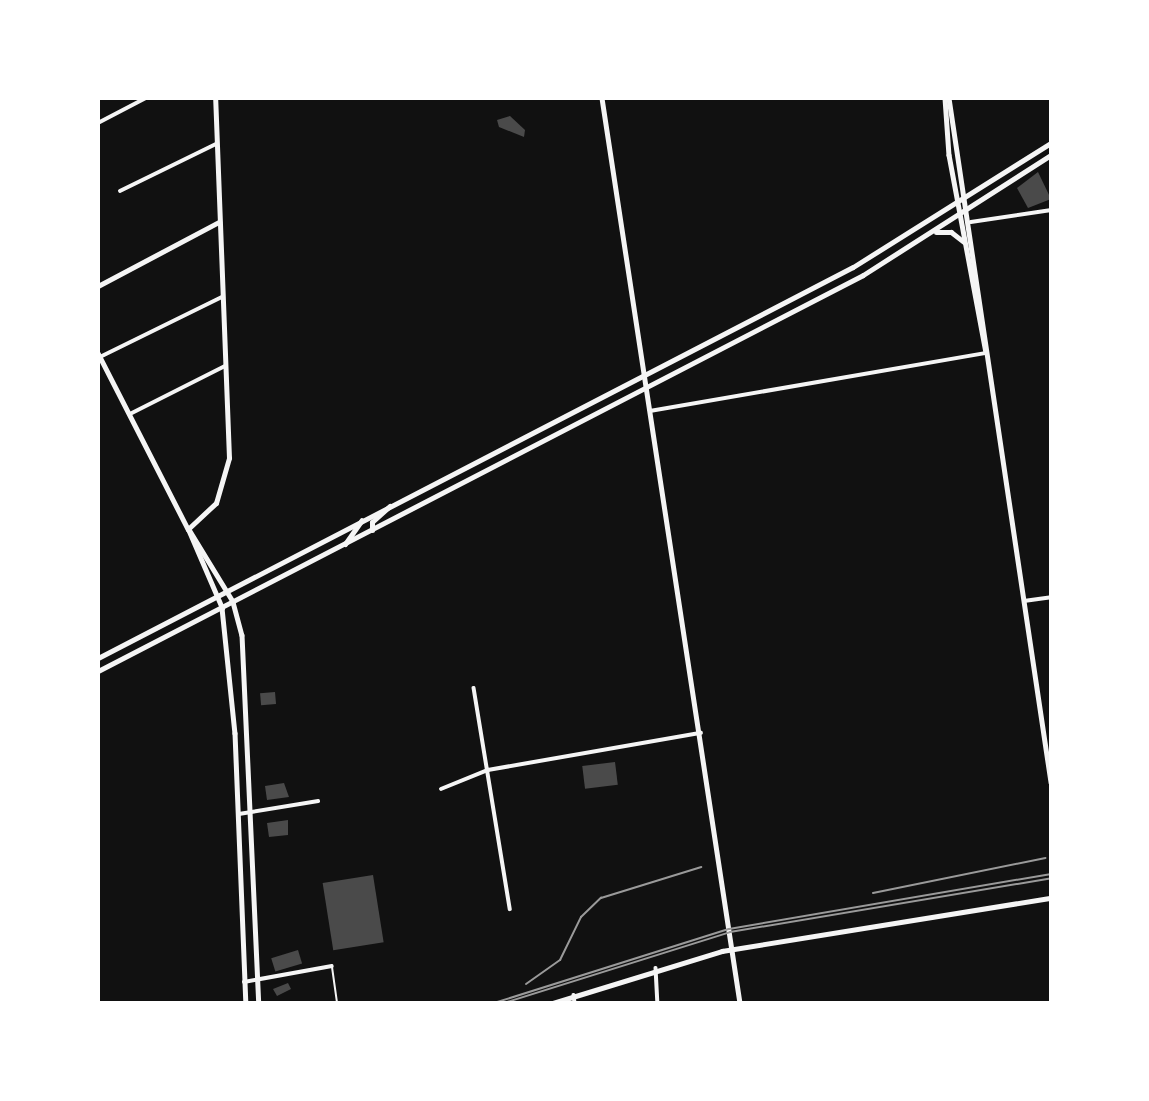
<!DOCTYPE html>
<html>
<head>
<meta charset="utf-8">
<style>
	body { margin:0 }
	#map { position:relative; width:1149px; height:1101px; overflow:hidden; background:#111; font-family:Commissioner,sans-serif }
	div>[style] { position:absolute }
	[style*='--x'] { left:calc(var(--x)*1px); top:calc(var(--y)*1px); width:calc(var(--w)*1px); rotate:calc(var(--a)*1deg) }
	.building>* { inset:0; background:#4a4a4a; transform-origin:0 0 }
	.service>* { height:2px; margin:-1px; padding:0 1px; transform-origin:1px; border-radius:1px; background:#f5f5f5 }
	.minor>* { height:3.5px; margin:-1.75px; padding:0 1.75px; transform-origin:1.75px; border-radius:1.75px; background:#f5f5f5 }
	.tertiary>* { height:4.5px; margin:-2.25px; padding:0 2.25px; transform-origin:2.25px; border-radius:2.25px; background:#f5f5f5 }
	.secondary>* { height:4.5px; margin:-2.25px; padding:0 2.25px; transform-origin:2.25px; border-radius:2.25px; background:#f5f5f5 }
	.primary>* { height:5px; margin:-2.5px; padding:0 2.5px; transform-origin:2.5px; border-radius:2.5px; background:#f5f5f5 }
	.tram>* { height:2px; margin:-1px; padding:0 1px; transform-origin:1px; border-radius:1px; background:#9a9a9a }
	.rail>* { height:2px; margin:-1px; padding:0 1px; transform-origin:1px; border-radius:1px; background:#9a9a9a }
	span { translate:-50% -50%; white-space:nowrap; text-align:center; line-height:1.15; -webkit-text-stroke:5px #fff; paint-order:stroke }
	.frame { position:absolute; inset:0; border:100px solid #fff; pointer-events:none }
</style>
</head>
<body>
<div id="map">
	<div class="building">
		<div style="clip-path:polygon(510px 116px,525px 130px,524px 137px,499px 127px,497px 120px)"></div>
		<div style="clip-path:polygon(1038px 172px,1051px 199px,1028px 208px,1017px 188px)"></div>
		<div style="left:275px;top:692px;width:12px;height:15px;rotate:85deg"></div>
		<div style="left:615px;top:762px;width:23px;height:33px;rotate:83deg"></div>
		<div style="clip-path:polygon(284px 783px,289px 797px,267px 800px,265px 786px)"></div>
		<div style="clip-path:polygon(288px 820px,288px 835px,269px 837px,267px 823px)"></div>
		<div style="left:373px;top:875px;width:68px;height:51px;rotate:81deg"></div>
		<div style="left:298px;top:950px;width:14px;height:28px;rotate:73deg"></div>
		<div style="clip-path:polygon(288px 983px,291px 989px,277px 996px,273px 989px)"></div>
	</div>
	<div class="service">
		<div style="--x:332;--y:967;--w:36;--a:82"></div>
	</div>
	<div class="minor">
		<div style="--x:98;--y:123;--w:54;--a:-27.5"></div>
		<div style="--x:120;--y:191;--w:107;--a:-26.1"></div>
		<div style="--x:971;--y:222;--w:81;--a:-8.5"></div>
		<div style="--x:100;--y:357;--w:136;--a:-26.2"></div>
		<div style="--x:650;--y:411;--w:341;--a:-9.8"></div>
		<div style="--x:130;--y:414;--w:106;--a:-26.8"></div>
		<div style="--x:1024;--y:601;--w:27;--a:-8"></div>
		<div style="--x:474;--y:688;--w:224;--a:80.7"></div>
		<div style="--x:441;--y:789;--w:51;--a:-22"></div>
		<div style="--x:488;--y:770;--w:216;--a:-9.9"></div>
		<div style="--x:239;--y:814;--w:80;--a:-9.3"></div>
		<div style="--x:656;--y:968;--w:35;--a:87"></div>
		<div style="--x:244;--y:982;--w:89;--a:-10.3"></div>
		<div style="--x:574;--y:995;--w:8;--a:83"></div>
	</div>
	<div class="tertiary">
		<div style="--x:602;--y:98;--w:915;--a:81.33"></div>
		<div style="--x:98;--y:286;--w:137;--a:-27.9"></div>
	</div>
	<div class="secondary">
		<div style="--x:945;--y:98;--w:57;--a:86"></div>
		<div style="--x:949;--y:155;--w:200;--a:79.4"></div>
		<div style="--x:949;--y:98;--w:692;--a:81.52"></div>
		<div style="--x:98;--y:353;--w:198;--a:62.9"></div>
		<div style="--x:233;--y:602;--w:34;--a:75"></div>
		<div style="--x:242;--y:635;--w:368;--a:87.4"></div>
		<div style="--x:222;--y:608;--w:126;--a:84.1"></div>
		<div style="--x:235;--y:733;--w:270;--a:87.7"></div>
		<div style="--x:553;--y:1003;--w:177;--a:-17.1"></div>
		<div style="--x:722;--y:951;--w:333;--a:-9.2"></div>
	</div>
	<div class="primary">
		<div style="--x:936;--y:232;--w:15;--a:0"></div>
		<div style="--x:951;--y:232;--w:16;--a:38"></div>
		<div style="--x:188;--y:529;--w:38;--a:-43"></div>
		<div style="--x:216;--y:503;--w:47;--a:-73.9"></div>
		<div style="--x:229;--y:458;--w:360;--a:-92.2"></div>
		<div style="--x:188;--y:529;--w:86;--a:66.7"></div>
		<div style="--x:189;--y:530;--w:84;--a:58.6"></div>
		<div style="--x:372;--y:530;--w:8;--a:-90"></div>
		<div style="--x:372;--y:522;--w:24;--a:-42"></div>
		<div style="--x:345;--y:544;--w:29;--a:-55"></div>
		<div style="--x:98;--y:658;--w:850;--a:-27.38"></div>
		<div style="--x:853;--y:267;--w:234;--a:-32.1"></div>
		<div style="--x:98;--y:671;--w:861;--a:-27.37"></div>
		<div style="--x:863;--y:275;--w:223;--a:-32.6"></div>
	</div>
	<div class="tram">
		<div style="--x:504;--y:1003;--w:237;--a:-17.4"></div>
		<div style="--x:730;--y:932;--w:326;--a:-9.5"></div>
	</div>
	<div class="rail">
		<div style="--x:873;--y:893;--w:176;--a:-11.5"></div>
		<div style="--x:526;--y:984;--w:42;--a:-35.2"></div>
		<div style="--x:560;--y:960;--w:48;--a:-64"></div>
		<div style="--x:581;--y:917;--w:28;--a:-44"></div>
		<div style="--x:601;--y:898;--w:105;--a:-17.2"></div>
		<div style="--x:494;--y:1003;--w:246;--a:-17.5"></div>
		<div style="--x:729;--y:929;--w:327;--a:-9.7"></div>
	</div>
	<div class="frame"></div>
</div>
</body>
</html>
